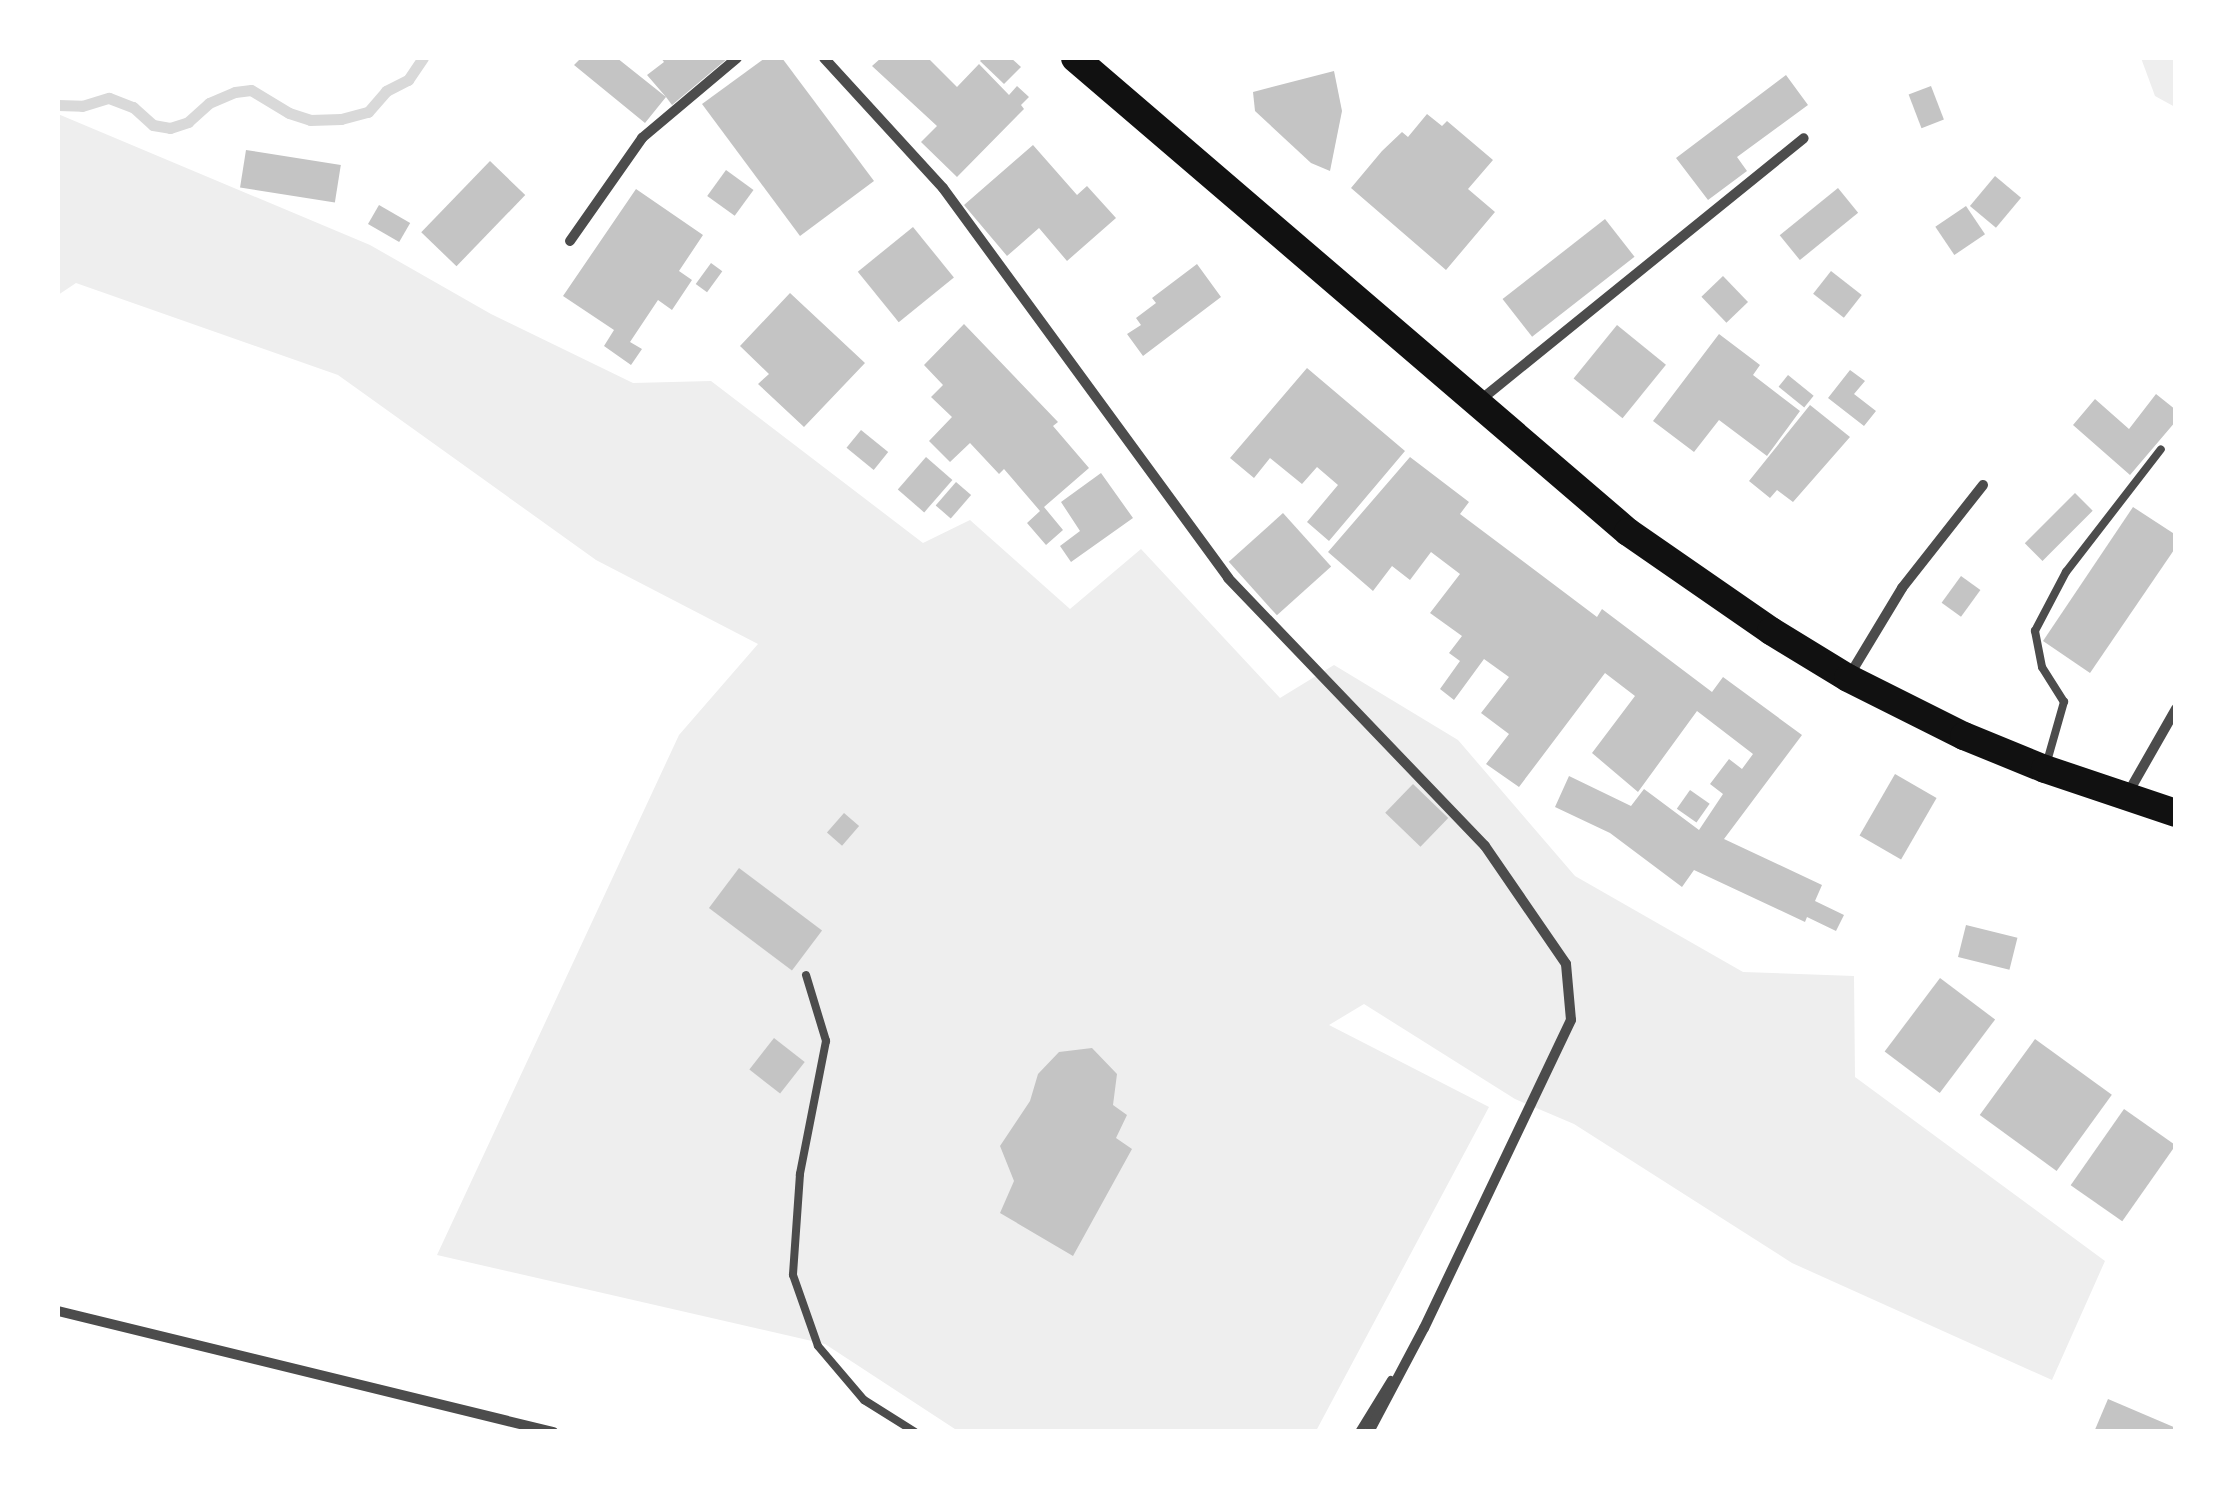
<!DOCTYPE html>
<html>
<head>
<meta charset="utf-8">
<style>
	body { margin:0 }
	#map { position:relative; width:2233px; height:1489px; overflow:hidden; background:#fff; font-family:"Titillium Web",sans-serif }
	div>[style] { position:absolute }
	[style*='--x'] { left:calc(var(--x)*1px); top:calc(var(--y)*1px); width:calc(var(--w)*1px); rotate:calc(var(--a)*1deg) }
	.green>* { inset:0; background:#eee }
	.stream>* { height:11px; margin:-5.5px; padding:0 5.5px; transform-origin:5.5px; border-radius:5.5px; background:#d9d9d9 }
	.building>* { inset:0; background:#c4c4c4; transform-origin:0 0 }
	.service>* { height:8px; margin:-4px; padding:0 4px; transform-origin:4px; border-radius:4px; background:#4c4c4c }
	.minor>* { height:10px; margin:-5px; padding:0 5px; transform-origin:5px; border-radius:5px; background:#4c4c4c }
	.trunk>* { height:28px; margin:-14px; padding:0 14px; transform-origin:14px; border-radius:14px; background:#111 }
	span { translate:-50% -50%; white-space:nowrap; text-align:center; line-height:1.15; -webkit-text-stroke:8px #fff; paint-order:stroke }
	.frame { position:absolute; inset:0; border:60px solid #fff; pointer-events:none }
</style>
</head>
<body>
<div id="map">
	<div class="green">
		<div style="clip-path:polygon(2141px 58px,2175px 58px,2175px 107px,2155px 96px)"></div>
		<div style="clip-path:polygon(58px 114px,370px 245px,491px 314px,633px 383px,711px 381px,923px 543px,970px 520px,1070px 609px,1141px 549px,1280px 698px,1334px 665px,1458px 740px,1575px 876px,1743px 972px,1854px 976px,1855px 1077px,2105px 1261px,2052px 1380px,1792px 1263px,1574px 1124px,1515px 1099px,1364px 1004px,1329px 1025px,1489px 1107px,1316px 1431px,958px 1431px,825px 1344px,437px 1255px,679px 735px,758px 644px,596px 560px,338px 375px,76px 283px,58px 295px)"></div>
	</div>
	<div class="stream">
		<div style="--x:58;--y:105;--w:24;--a:2"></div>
		<div style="--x:82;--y:106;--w:28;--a:-17"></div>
		<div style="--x:109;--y:98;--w:26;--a:21"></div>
		<div style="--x:133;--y:107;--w:27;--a:42"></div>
		<div style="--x:153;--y:125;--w:17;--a:10"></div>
		<div style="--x:170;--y:128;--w:19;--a:-18"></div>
		<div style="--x:188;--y:122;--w:28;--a:-42"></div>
		<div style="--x:209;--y:103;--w:28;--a:-23"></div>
		<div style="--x:235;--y:92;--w:16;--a:-7"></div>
		<div style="--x:251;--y:90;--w:44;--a:31.2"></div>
		<div style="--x:289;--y:113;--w:22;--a:18"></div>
		<div style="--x:310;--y:120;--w:31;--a:-2"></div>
		<div style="--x:341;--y:119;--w:28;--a:-15"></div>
		<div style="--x:368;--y:112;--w:28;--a:-49"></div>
		<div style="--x:386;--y:91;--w:25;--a:-27"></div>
		<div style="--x:408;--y:80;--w:27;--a:-56"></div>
	</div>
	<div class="building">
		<div style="clip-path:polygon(581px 58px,617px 58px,666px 97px,647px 75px,664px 62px,661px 58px,728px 58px,672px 105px,666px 97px,645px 123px,574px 65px)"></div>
		<div style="clip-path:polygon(765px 58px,782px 58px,874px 181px,800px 236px,702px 104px)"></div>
		<div style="clip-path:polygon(881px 58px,928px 58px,957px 87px,979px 64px,1009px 95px,1017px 86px,1029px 97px,1021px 105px,1024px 109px,957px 177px,921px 142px,937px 126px,872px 66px)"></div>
		<div style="clip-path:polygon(983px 58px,1011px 58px,1021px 67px,1004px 84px,980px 61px)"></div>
		<div style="clip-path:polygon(1334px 71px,1342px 111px,1330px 171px,1311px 163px,1255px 111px,1253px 92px)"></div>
		<div style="clip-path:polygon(1786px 75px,1808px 105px,1737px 157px,1747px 171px,1708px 200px,1676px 158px)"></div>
		<div style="left:1931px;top:86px;width:36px;height:24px;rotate:69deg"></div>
		<div style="clip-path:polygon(1427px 114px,1442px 126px,1447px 121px,1493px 160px,1468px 189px,1495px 212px,1446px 270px,1351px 188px,1382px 151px,1402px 132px,1408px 137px)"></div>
		<div style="clip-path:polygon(1033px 145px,1077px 195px,1087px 186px,1116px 218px,1067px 261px,1039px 228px,1007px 256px,964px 205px)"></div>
		<div style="left:246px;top:150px;width:96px;height:38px;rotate:9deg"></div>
		<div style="left:490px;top:161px;width:49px;height:99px;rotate:44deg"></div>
		<div style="left:726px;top:170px;width:34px;height:32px;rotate:36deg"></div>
		<div style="left:1995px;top:176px;width:34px;height:39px;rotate:40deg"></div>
		<div style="left:1838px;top:188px;width:32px;height:75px;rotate:51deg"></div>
		<div style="clip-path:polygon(636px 189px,703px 235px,679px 271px,692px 280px,672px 310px,658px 300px,630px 342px,642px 349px,631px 365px,604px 346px,614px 330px,563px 296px)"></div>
		<div style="left:379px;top:205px;width:36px;height:22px;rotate:30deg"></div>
		<div style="left:1966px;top:206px;width:34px;height:37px;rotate:56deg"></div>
		<div style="left:1605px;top:219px;width:48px;height:130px;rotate:52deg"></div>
		<div style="left:913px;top:227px;width:65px;height:71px;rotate:51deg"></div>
		<div style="left:711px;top:263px;width:14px;height:26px;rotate:36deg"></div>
		<div style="clip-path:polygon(1197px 264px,1221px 297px,1143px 356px,1127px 334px,1141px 325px,1136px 318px,1156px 303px,1152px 298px)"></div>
		<div style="left:1831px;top:271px;width:39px;height:29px;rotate:38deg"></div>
		<div style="left:1723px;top:276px;width:36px;height:30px;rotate:46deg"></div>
		<div style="clip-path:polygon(790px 293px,865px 363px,804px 427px,758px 384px,769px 374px,740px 346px)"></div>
		<div style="clip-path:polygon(964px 324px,1058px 422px,1053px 426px,1089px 468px,1044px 507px,1063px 530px,1046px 545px,1027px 523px,1040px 511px,1004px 469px,999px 474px,970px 443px,950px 462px,929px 441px,952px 417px,931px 397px,943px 385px,924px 365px)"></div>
		<div style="left:1617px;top:325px;width:63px;height:69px;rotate:39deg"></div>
		<div style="clip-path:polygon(1719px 334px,1760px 365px,1753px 375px,1800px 411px,1767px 456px,1719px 420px,1694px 452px,1653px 421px)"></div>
		<div style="clip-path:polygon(1307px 368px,1405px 451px,1329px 541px,1307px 522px,1338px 485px,1317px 467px,1302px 484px,1270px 458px,1254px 478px,1230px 458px)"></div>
		<div style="clip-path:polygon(1850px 370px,1865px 381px,1854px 394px,1876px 411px,1864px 426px,1828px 398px)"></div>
		<div style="left:1788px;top:375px;width:33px;height:15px;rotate:39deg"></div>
		<div style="clip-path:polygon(2156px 394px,2176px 410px,2176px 421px,2130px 475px,2073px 425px,2095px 399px,2129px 429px)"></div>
		<div style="clip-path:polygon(1810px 405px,1850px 437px,1793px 502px,1777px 490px,1770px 498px,1749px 481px)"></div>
		<div style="left:861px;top:430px;width:35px;height:23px;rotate:39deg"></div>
		<div style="left:926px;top:457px;width:35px;height:43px;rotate:41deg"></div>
		<div style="clip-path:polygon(1410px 457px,1469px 502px,1460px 514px,1597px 617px,1602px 609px,1712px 692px,1723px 677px,1802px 735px,1724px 839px,1822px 885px,1815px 901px,1844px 915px,1836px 931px,1807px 917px,1805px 922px,1694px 870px,1682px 887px,1610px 833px,1555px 807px,1569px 776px,1631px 806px,1644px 789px,1699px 830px,1723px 794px,1710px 784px,1729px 759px,1742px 769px,1753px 754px,1697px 711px,1638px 792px,1592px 753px,1635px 696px,1605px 673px,1519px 787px,1486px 764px,1509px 734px,1481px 713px,1509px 677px,1484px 659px,1454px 700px,1440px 689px,1460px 661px,1449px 653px,1462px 636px,1430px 613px,1460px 574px,1431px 552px,1410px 580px,1392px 566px,1373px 591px,1328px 552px)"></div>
		<div style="clip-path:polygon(1101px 473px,1133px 518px,1071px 562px,1060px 546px,1080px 531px,1061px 502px)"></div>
		<div style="left:956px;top:482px;width:20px;height:31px;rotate:41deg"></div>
		<div style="left:2075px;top:493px;width:25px;height:71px;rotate:45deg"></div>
		<div style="clip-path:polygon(2133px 507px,2176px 535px,2176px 547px,2090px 673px,2043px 641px)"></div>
		<div style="left:1283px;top:513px;width:72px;height:73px;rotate:48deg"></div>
		<div style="left:1961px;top:576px;width:24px;height:33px;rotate:36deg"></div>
		<div style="left:1895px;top:774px;width:48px;height:71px;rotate:30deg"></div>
		<div style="left:1413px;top:784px;width:49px;height:40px;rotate:44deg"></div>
		<div style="left:1690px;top:790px;width:24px;height:23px;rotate:35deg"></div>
		<div style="left:844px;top:813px;width:20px;height:26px;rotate:41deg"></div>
		<div style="left:739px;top:868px;width:104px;height:50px;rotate:37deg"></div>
		<div style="left:1966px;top:925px;width:53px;height:33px;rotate:14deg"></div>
		<div style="left:1940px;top:978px;width:69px;height:92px;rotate:37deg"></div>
		<div style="left:774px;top:1038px;width:39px;height:40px;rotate:38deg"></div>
		<div style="left:2035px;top:1039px;width:95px;height:94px;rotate:36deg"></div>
		<div style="clip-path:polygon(1092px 1048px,1117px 1074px,1113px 1105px,1127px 1115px,1116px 1138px,1132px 1149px,1073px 1256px,1000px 1213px,1014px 1181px,1000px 1146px,1030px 1101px,1038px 1074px,1059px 1052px)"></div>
		<div style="left:2124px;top:1109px;width:63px;height:93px;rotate:35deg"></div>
		<div style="clip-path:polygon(2108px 1399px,2176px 1428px,2176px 1432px,2094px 1432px)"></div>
	</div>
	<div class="service">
		<div style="--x:2046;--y:765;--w:66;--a:-74.1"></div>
		<div style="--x:2064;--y:702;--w:41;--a:-122.2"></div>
		<div style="--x:2042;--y:667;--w:37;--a:-101"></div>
		<div style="--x:2035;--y:631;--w:67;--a:-62.3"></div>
		<div style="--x:2066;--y:572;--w:155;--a:-52.3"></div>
		<div style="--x:806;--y:975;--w:69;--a:73.1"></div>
		<div style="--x:826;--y:1041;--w:136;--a:101.1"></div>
		<div style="--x:800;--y:1174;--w:101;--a:94"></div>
		<div style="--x:793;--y:1275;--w:75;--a:70.6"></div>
		<div style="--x:818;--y:1346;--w:71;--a:49.6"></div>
		<div style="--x:864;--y:1400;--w:60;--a:32.1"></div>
		<div style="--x:1359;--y:1432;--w:61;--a:-58.4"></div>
	</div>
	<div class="minor">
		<div style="--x:824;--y:58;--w:176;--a:47.5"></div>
		<div style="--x:943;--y:188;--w:483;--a:53.8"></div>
		<div style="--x:1228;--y:578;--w:371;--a:46.2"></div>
		<div style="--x:1485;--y:846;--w:143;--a:55.5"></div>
		<div style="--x:1566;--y:964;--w:56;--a:84.9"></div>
		<div style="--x:1571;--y:1020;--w:341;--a:115.5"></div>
		<div style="--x:1424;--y:1328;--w:118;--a:117.9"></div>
		<div style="--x:570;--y:241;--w:126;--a:-55"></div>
		<div style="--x:642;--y:138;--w:124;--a:-40.1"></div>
		<div style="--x:1478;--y:402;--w:419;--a:-39"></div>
		<div style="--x:1849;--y:676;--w:103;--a:-58.9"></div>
		<div style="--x:1902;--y:588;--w:131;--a:-51.8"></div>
		<div style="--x:2128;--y:793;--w:97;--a:-60.3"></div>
		<div style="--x:58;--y:1311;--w:510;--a:13.74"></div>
	</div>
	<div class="trunk">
		<div style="--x:1075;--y:58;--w:728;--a:40.6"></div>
		<div style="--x:1628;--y:532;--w:174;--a:34.7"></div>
		<div style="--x:1771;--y:631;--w:90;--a:31.4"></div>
		<div style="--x:1848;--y:678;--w:130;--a:26.6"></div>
		<div style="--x:1964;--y:736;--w:87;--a:22.2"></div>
		<div style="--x:2045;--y:769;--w:138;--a:18.6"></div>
	</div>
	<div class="frame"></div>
</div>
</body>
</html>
